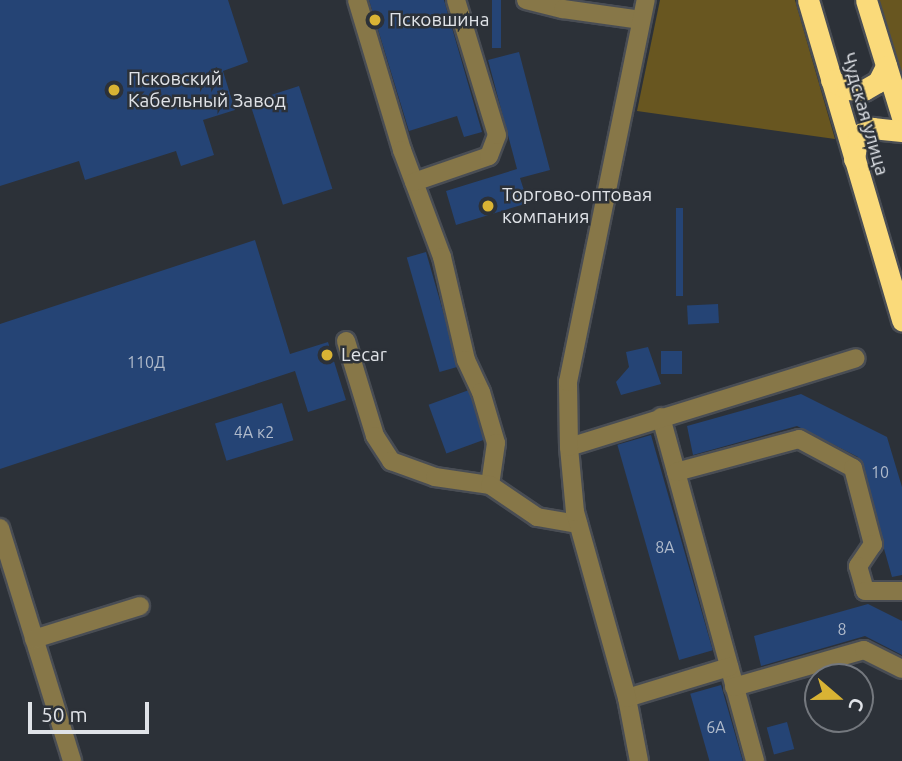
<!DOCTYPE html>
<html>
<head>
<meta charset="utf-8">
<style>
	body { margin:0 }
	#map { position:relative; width:902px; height:761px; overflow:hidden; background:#2c3138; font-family:Ubuntu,sans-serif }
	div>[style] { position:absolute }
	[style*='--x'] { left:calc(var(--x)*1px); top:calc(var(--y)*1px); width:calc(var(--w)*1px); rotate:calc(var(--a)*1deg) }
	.green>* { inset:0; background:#685620 }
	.building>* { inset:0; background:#254475; transform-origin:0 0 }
	.roads { filter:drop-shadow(2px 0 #494d54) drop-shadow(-2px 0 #494d54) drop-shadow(0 2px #494d54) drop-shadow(0 -2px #494d54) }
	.minor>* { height:18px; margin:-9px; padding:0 9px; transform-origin:9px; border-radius:9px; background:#877748 }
	.highway>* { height:21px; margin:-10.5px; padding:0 10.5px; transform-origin:10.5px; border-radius:10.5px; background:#fada7a }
	.dots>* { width:19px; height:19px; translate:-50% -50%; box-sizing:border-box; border:4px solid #2c3138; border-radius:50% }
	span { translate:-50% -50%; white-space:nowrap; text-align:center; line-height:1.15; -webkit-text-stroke:5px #2c3138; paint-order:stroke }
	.number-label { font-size:16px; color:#b1bbcb }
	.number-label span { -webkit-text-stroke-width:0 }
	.poi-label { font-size:19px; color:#e0e3e8 }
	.left { translate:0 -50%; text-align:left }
	.street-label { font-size:19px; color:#e0e3e8 }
	.north { position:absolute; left:804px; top:663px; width:70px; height:70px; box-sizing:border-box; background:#2c3138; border:2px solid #74787e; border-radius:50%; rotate:110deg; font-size:19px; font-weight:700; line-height:28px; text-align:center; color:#e0e3e8 }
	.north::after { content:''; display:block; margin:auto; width:24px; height:32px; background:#d9b334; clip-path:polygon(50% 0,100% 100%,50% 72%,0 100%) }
	.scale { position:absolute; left:28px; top:702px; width:121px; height:32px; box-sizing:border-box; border:4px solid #e0e3e8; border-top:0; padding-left:9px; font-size:21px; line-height:24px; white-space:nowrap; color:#e0e3e8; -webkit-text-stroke:5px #2c3138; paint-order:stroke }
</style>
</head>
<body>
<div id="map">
	<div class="green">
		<div style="clip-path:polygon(660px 0,795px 0,835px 139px,637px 111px)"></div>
		<div style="clip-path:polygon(879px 0,902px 0,902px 74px)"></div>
	</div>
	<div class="building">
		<div style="clip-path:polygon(0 0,228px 0,248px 62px,223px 71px,235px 110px,203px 120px,214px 155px,181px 166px,176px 151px,85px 180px,79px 161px,0 186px)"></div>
		<div style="clip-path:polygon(369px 0,444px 0,482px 132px,464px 137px,457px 116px,409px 131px)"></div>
		<div style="left:492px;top:0;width:9px;height:48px"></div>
		<div style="clip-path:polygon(519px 52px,550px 170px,520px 178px,528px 203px,456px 225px,446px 191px,517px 169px,488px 60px)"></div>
		<div style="left:299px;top:86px;width:108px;height:52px;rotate:72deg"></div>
		<div style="left:676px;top:208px;width:7px;height:88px"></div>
		<div style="clip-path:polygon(255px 240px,290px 354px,328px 342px,346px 400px,308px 412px,295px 371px,0 469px,0 324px)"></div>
		<div style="left:426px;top:252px;width:119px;height:20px;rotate:74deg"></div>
		<div style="left:718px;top:304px;width:19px;height:31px;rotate:87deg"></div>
		<div style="clip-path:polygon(648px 347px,661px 384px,621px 395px,616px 382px,629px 367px,626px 352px)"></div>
		<div style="left:661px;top:351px;width:21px;height:23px"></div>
		<div style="left:469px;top:390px;width:52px;height:43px;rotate:70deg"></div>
		<div style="clip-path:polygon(801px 394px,887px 437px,902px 487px,902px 575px,892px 577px,858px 457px,797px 426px,693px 455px,687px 426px)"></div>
		<div style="left:282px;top:403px;width:39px;height:70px;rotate:73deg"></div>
		<div style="left:651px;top:435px;width:224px;height:35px;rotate:74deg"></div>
		<div style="clip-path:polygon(868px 604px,902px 621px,902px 655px,865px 636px,761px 666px,754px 636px)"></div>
		<div style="left:721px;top:685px;width:79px;height:32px;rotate:74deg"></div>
		<div style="left:787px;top:722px;width:28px;height:21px;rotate:75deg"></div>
	</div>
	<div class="roads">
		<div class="minor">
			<div style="--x:357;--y:0;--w:157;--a:73.3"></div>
			<div style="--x:402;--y:150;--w:114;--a:69.5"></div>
			<div style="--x:442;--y:257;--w:106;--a:76.9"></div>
			<div style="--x:466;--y:360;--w:35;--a:65"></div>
			<div style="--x:481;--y:392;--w:53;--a:73.6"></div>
			<div style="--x:496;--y:443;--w:42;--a:98.1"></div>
			<div style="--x:526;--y:0;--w:38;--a:14"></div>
			<div style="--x:563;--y:9;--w:79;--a:8"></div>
			<div style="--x:414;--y:182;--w:79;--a:-19.1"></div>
			<div style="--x:489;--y:156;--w:22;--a:-69"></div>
			<div style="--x:497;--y:135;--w:141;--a:-106.9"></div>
			<div style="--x:346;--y:341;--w:99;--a:73"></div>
			<div style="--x:375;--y:436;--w:30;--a:57"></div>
			<div style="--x:391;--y:461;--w:47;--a:20"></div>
			<div style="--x:435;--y:477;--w:56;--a:8.3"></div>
			<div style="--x:490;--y:485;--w:57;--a:34.2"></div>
			<div style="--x:537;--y:517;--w:42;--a:9.7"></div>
			<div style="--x:661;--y:417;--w:357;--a:74.7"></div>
			<div style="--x:569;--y:447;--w:300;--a:-17.2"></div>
			<div style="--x:676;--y:472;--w:127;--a:-15"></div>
			<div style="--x:799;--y:439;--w:61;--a:28.2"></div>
			<div style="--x:853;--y:468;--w:79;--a:75.3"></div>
			<div style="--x:873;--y:544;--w:27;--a:124"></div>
			<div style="--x:858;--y:566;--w:26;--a:74"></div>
			<div style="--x:865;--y:591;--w:37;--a:0"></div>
			<div style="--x:0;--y:528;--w:244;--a:72.8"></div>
			<div style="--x:34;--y:639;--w:111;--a:-17.3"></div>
			<div style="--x:734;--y:687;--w:135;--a:-15.9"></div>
			<div style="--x:864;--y:650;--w:42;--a:26.6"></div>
			<div style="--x:627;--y:698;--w:107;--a:-16.9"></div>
			<div style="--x:639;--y:761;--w:64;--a:-100.8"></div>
			<div style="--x:627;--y:698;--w:193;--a:-105.6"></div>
			<div style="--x:575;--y:512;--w:65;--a:-95.3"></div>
			<div style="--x:569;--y:447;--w:65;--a:-90.9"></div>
			<div style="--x:568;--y:382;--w:390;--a:-78.5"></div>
		</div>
		<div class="highway">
			<div style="--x:808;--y:0;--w:334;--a:73.6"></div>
			<div style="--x:866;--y:0;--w:122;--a:72.9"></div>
			<div style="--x:831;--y:80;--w:18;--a:29"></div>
			<div style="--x:847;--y:89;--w:17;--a:3"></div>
			<div style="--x:864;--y:90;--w:16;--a:-30"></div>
			<div style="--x:878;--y:82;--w:18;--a:-63"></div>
			<div style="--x:854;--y:159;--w:24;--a:-81"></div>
			<div style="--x:858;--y:135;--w:16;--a:-27"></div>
			<div style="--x:872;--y:128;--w:30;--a:6"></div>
		</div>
	</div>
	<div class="dots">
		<div style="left:375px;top:20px;background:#d9b334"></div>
		<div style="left:114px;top:90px;background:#d9b334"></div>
		<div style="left:488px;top:206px;background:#d9b334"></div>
		<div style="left:327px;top:355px;background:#d9b334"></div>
	</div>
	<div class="number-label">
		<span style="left:146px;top:362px">110Д</span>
		<span style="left:254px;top:432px">4А к2</span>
		<span style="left:880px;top:472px">10</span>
		<span style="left:665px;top:547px">8А</span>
		<span style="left:842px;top:629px">8</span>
		<span style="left:716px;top:727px">6А</span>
	</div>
	<div class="poi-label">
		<span class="left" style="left:389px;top:20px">Псковшина</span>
		<span class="left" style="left:128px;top:90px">Псковский<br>Кабельный Завод</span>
		<span class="left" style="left:502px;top:206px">Торгово-оптовая<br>компания</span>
		<span class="left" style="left:341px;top:355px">Lecar</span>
	</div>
	<div class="street-label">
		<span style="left:865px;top:114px;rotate:74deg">Чудская улица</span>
	</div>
	<div class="north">С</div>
	<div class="scale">50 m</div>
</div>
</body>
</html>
